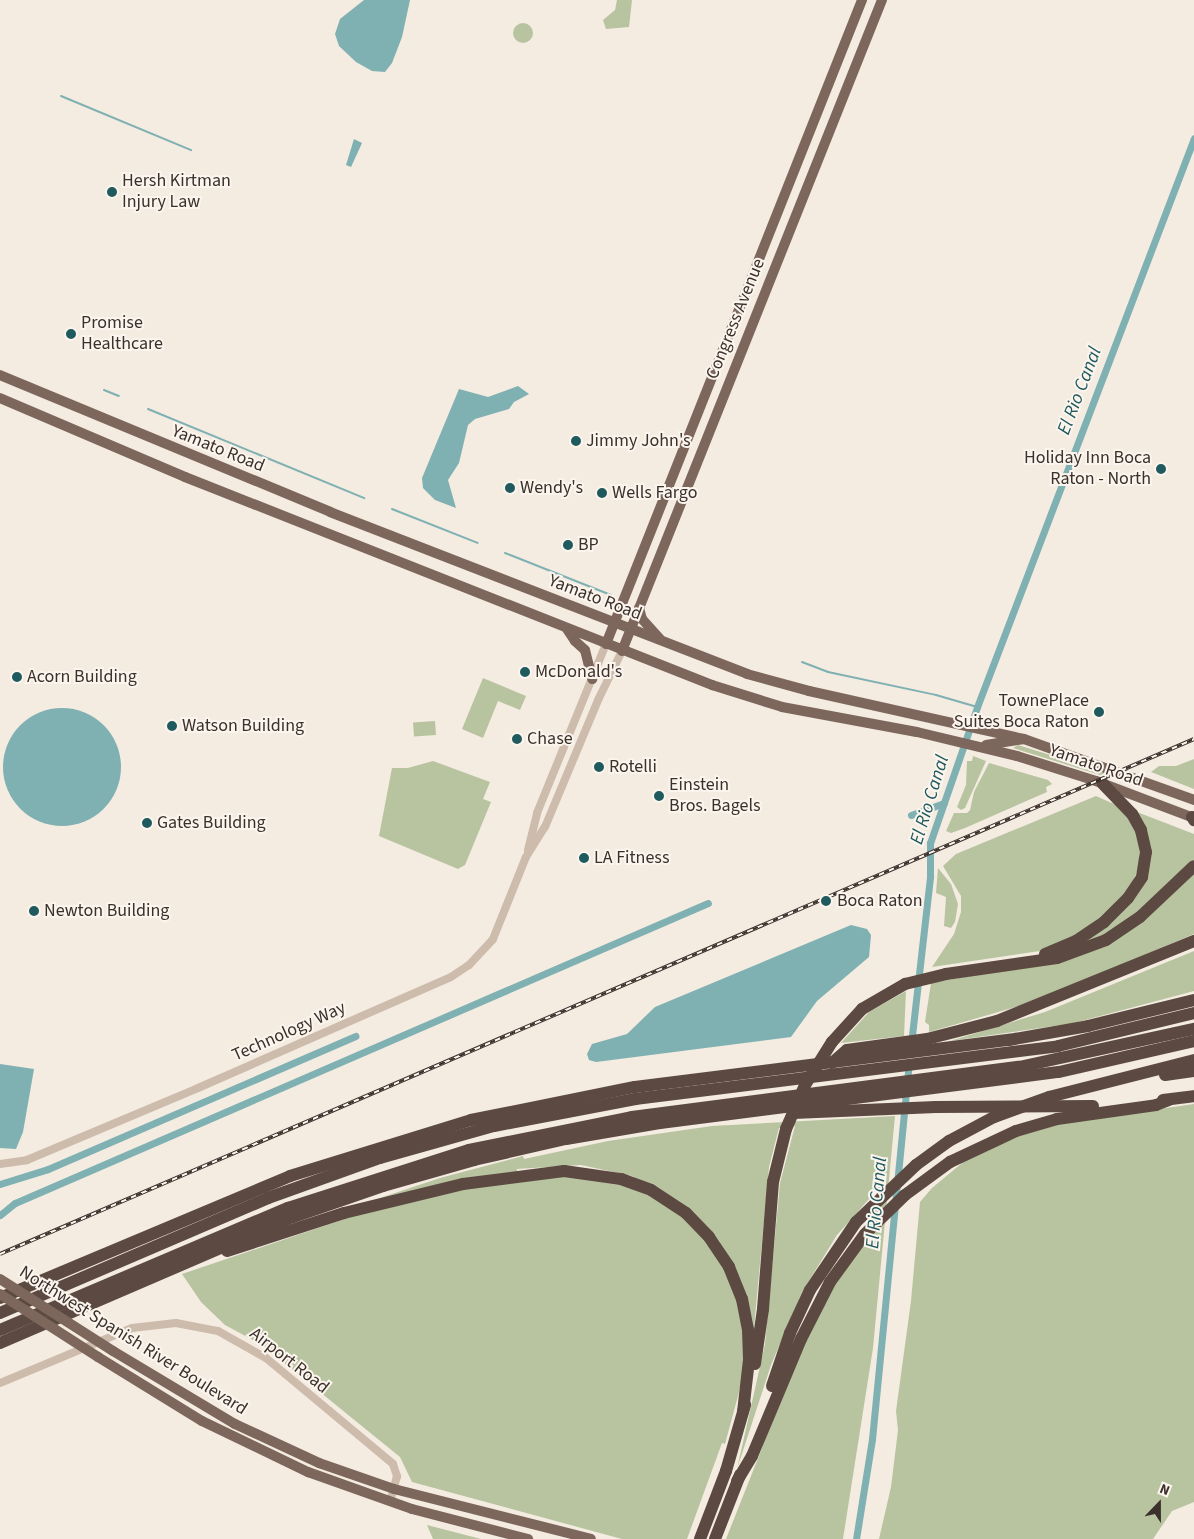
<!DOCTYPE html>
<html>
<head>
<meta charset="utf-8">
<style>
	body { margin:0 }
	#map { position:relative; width:1194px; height:1539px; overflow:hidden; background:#f4ebe1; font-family:"Source Sans 3",sans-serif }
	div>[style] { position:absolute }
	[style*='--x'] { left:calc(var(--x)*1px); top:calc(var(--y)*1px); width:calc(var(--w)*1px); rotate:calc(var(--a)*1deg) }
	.green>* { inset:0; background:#b8c4a0; transform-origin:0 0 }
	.round { border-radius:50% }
	.water>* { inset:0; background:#7fb0b2 }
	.stream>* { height:2px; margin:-1px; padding:0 1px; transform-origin:1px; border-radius:1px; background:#7fb0b2 }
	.canal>* { height:7px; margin:-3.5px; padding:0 3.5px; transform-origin:3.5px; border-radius:3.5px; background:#7fb0b2 }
	.minor>* { height:8px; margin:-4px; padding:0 4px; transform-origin:4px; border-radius:4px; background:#cdbbac }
	.major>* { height:10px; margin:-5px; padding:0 5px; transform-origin:5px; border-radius:5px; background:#7d675c }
	.highway>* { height:12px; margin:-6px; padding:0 6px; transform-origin:6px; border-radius:6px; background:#5c4a42 }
	.rail>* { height:4px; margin-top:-2px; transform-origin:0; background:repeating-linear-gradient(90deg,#fbf5ee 0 5.5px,#3b302b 0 11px); box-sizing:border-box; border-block:1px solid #3b302b }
	.major-bridge>* { height:10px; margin:-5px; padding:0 5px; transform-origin:5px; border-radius:5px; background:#7d675c }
	.highway-bridge>* { height:12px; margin:-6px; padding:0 6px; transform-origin:6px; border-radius:6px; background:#5c4a42 }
	.dots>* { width:14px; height:14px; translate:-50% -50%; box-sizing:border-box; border:2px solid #fbf5ee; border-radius:50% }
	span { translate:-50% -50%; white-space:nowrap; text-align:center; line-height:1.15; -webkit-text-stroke:4px #fbf5ee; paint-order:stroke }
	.poi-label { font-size:18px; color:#3b302b }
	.left { translate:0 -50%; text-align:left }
	.right { translate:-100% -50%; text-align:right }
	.street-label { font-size:18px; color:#3b302b }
	.water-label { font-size:19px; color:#1f5a5e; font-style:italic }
	.north { position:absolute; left:1134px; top:1479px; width:50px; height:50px; -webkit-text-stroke:4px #fbf5ee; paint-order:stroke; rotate:22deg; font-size:14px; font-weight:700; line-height:20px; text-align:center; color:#3b302b }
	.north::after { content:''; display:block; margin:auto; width:18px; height:22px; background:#3b302b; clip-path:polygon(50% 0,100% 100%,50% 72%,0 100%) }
</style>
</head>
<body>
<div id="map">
	<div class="green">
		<div style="clip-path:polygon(617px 0,632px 0,629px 27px,606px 29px,603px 20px,615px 10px)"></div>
		<div class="round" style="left:513px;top:23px;width:20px;height:20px"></div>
		<div style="clip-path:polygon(483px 678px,526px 696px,520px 710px,498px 701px,483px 738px,462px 729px)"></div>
		<div style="left:435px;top:721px;width:14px;height:22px;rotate:86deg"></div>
		<div style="clip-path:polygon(1018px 745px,1089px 767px,1105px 773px,1100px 775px,1013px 748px)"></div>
		<div style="clip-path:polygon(973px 756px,986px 761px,965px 808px,961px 810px,957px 807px,966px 785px,967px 761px,972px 761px)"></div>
		<div style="clip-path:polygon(1194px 759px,1194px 789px,1151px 772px,1159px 766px,1176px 766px)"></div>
		<div style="clip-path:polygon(433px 761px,490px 782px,483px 799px,491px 802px,465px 865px,458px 869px,379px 836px,392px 768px,408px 768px)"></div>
		<div style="clip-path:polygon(989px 763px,1048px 780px,1052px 784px,1046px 787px,1047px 792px,965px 828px,951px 833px,946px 831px,954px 813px,967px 813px,970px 810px,974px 792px)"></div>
		<div style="clip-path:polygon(1096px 796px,1114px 804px,1130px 819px,1140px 843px,1139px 868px,1130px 887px,1107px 912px,1082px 932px,1040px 951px,932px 967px,954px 934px,961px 912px,961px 896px,943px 866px,956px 854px)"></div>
		<div style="clip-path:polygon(1137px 812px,1194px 834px,1194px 860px,1147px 906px,1106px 935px,1067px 951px,1144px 878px)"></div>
		<div style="clip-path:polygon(938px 868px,951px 884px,958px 904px,955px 922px,951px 928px,944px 926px,946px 897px,936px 893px)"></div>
		<div style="clip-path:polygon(1194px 873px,1194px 934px,1033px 1002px,929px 1032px,929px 1025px,925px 1022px,931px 983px,1077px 957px)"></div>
		<div style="clip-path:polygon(1194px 951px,1194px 991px,1074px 1023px,950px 1041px,1045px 1012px)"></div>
		<div style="clip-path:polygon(906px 991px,904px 1036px,841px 1043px,869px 1012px)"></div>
		<div style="clip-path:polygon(1194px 1104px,1194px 1502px,1172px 1511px,1153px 1539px,879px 1539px,891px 1487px,898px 1430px,896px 1411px,911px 1301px,920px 1202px,932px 1188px,967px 1159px,1019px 1136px,1068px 1122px)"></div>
		<div style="clip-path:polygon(895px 1116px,873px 1348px,843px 1539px,726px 1539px,801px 1350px,839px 1276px,871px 1234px,877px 1190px,837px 1235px,802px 1292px,771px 1365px,737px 1469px,765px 1344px,780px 1183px,795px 1126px,779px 1128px,769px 1167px,753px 1338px,718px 1244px,720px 1242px,680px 1202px,632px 1176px,581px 1165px,517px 1169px,517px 1173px,380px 1198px,440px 1178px,523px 1156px,524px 1159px,608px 1141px,712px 1126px)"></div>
		<div style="clip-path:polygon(563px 1175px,591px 1176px,640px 1189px,683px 1216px,716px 1252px,741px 1305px,746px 1358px,738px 1396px,725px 1444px,722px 1443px,687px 1539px,622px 1539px,412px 1482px,400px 1457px,262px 1345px,225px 1325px,201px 1302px,182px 1274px,380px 1207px,487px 1184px)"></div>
		<div style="clip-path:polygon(427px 1525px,481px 1539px,433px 1539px)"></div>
	</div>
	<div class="water">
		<div style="clip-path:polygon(364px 0,410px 0,402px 37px,392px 63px,385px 72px,372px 71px,356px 62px,339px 46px,335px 34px,340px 19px)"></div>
		<div style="clip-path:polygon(354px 139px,362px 143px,351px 167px,346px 165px)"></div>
		<div style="clip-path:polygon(518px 386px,529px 394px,514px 402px,509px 409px,475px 419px,468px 425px,459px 463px,448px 480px,456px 508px,435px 500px,423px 488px,422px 478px,459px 389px,488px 397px)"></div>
		<div class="round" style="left:3px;top:708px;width:118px;height:118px"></div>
		<div style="clip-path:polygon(851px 925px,867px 929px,871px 935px,869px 957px,817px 1001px,791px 1037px,596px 1062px,589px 1060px,587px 1054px,592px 1044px,627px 1034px,655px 1007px)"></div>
		<div style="clip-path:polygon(0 1064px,34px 1069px,23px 1132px,16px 1149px,0 1148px)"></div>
	</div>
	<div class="stream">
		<div style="--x:61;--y:96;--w:141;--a:22.6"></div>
		<div style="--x:104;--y:390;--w:16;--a:22"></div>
		<div style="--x:148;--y:409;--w:234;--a:22.4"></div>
		<div style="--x:392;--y:509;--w:92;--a:21.6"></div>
		<div style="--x:505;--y:553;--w:114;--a:21.6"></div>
		<div style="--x:802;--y:662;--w:28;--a:21"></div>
		<div style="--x:828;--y:672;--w:110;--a:12"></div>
		<div style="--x:936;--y:695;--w:43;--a:16.3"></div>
	</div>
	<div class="canal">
		<div style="--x:911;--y:815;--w:35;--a:-20"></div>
		<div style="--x:911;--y:1044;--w:169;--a:-83.5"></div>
		<div style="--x:930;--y:876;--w:33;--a:-90"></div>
		<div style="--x:930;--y:843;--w:144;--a:-70.9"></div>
		<div style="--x:977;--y:707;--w:609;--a:-69.12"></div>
		<div style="--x:0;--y:1184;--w:50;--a:-17.4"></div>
		<div style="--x:48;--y:1169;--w:335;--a:-23.4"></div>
		<div style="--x:0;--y:1215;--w:19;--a:-39"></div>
		<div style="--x:15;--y:1203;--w:755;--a:-23.41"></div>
		<div style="--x:856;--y:1539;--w:101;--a:-80.9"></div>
		<div style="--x:872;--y:1439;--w:379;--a:-84.4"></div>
	</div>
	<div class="minor">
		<div style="--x:528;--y:850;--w:38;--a:-76"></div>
		<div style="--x:537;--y:813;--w:183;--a:-67.8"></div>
		<div style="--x:0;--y:1164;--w:27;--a:-8"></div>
		<div style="--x:27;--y:1160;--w:186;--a:-22.8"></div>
		<div style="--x:198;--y:1088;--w:276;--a:-23.7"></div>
		<div style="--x:451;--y:977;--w:22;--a:-34"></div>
		<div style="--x:469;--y:965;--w:35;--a:-47"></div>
		<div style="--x:493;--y:939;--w:88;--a:-68.1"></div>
		<div style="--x:526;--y:857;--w:36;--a:-58"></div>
		<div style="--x:545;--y:827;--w:140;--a:-67.3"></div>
		<div style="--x:599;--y:698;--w:52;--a:-63.9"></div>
		<div style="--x:0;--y:1383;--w:143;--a:-22.6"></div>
		<div style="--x:132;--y:1328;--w:44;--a:-6.5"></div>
		<div style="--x:176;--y:1323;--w:43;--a:10.8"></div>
		<div style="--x:218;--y:1331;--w:55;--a:29.4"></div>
		<div style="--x:266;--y:1358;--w:165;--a:39.8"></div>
		<div style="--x:393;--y:1464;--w:13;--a:72"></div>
		<div style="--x:397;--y:1476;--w:27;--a:105"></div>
	</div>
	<div class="major">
		<div style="--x:0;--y:375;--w:357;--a:22.5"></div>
		<div style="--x:330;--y:512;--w:447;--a:21.2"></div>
		<div style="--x:747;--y:674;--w:64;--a:15.3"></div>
		<div style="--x:809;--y:691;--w:220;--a:12.6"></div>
		<div style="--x:1024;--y:739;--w:181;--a:19.7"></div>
		<div style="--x:0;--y:398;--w:201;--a:23.1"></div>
		<div style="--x:185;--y:477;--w:567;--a:21.54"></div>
		<div style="--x:712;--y:685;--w:73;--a:17.4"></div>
		<div style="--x:782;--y:707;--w:137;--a:10.5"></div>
		<div style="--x:917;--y:732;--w:103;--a:13.5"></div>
		<div style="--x:1017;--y:756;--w:83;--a:17.6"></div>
		<div style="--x:1096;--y:781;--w:105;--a:20.7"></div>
		<div style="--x:639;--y:608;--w:11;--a:75"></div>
		<div style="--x:642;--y:619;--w:27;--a:48"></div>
		<div style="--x:567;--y:629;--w:14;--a:56"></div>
		<div style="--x:575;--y:641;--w:13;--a:42"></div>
		<div style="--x:585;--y:650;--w:30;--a:76"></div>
		<div style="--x:606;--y:644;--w:693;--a:-68.32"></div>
		<div style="--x:622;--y:651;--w:701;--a:-68.23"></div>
		<div style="--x:986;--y:745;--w:37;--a:-9"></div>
		<div style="--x:113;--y:1351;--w:142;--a:30.9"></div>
		<div style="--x:235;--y:1424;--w:93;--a:24.9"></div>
		<div style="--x:319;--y:1463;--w:79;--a:19.1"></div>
		<div style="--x:394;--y:1489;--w:203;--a:14.2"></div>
		<div style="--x:98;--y:1357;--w:122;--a:31.6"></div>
		<div style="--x:202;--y:1421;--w:118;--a:25.7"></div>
		<div style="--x:308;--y:1472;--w:110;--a:19.6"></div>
		<div style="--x:412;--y:1509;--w:120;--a:14.5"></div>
	</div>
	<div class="highway">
		<div style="--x:1192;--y:817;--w:4;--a:56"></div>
		<div style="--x:1045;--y:954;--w:34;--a:-23"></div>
		<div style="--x:1076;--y:941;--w:34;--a:-34"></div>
		<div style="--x:1104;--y:922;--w:34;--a:-45"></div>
		<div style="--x:1128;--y:898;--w:25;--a:-56"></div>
		<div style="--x:1142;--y:877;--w:25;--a:-81"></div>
		<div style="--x:1146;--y:852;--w:23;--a:-103"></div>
		<div style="--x:1141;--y:830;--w:18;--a:-119"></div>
		<div style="--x:1132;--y:814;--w:42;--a:-134"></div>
		<div style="--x:832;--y:1042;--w:45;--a:-47.7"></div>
		<div style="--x:862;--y:1009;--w:50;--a:-30.2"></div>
		<div style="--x:905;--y:984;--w:42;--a:-13.7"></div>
		<div style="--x:946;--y:974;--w:112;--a:-8.2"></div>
		<div style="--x:1057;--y:958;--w:52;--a:-20.2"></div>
		<div style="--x:1106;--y:940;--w:41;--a:-34.1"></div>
		<div style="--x:1140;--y:917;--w:74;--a:-43.4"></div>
		<div style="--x:832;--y:1063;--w:20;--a:-41"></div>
		<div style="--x:847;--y:1050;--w:81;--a:-7.8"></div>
		<div style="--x:927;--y:1039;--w:72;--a:-14.4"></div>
		<div style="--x:997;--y:1021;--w:213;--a:-22.1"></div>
		<div style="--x:1165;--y:1075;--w:29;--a:-8"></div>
		<div style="--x:1049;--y:1097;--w:150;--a:-14.3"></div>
		<div style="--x:1163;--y:1100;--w:31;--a:-7"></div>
		<div style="--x:793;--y:1113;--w:143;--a:-2.4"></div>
		<div style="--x:936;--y:1107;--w:157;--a:-0.4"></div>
		<div style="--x:227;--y:1251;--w:123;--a:-18"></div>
		<div style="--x:344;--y:1213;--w:122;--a:-13.7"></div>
		<div style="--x:463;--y:1184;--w:102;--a:-7.3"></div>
		<div style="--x:564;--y:1171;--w:58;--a:8"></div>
		<div style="--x:621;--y:1179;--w:32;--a:20"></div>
		<div style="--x:651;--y:1190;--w:42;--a:33.3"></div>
		<div style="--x:686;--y:1213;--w:33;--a:46"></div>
		<div style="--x:709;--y:1237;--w:36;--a:56"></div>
		<div style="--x:729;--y:1267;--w:35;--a:68"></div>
		<div style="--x:742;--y:1299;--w:32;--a:79"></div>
		<div style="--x:748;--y:1330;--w:30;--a:88"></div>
		<div style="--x:749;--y:1360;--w:52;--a:96.6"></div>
		<div style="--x:0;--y:1298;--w:315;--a:-22.8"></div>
		<div style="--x:290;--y:1176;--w:189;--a:-17.2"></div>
		<div style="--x:471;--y:1120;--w:167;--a:-11.4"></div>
		<div style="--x:635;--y:1087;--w:377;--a:-7.2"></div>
		<div style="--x:1009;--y:1040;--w:80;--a:-10"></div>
		<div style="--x:1088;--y:1026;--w:109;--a:-13.8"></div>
		<div style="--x:0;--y:1313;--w:292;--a:-23.2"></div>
		<div style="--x:268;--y:1198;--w:119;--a:-19.7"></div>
		<div style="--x:380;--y:1158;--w:118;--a:-15.7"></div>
		<div style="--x:494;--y:1126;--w:144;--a:-10.8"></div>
		<div style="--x:635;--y:1099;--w:426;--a:-7.1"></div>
		<div style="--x:1058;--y:1046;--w:140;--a:-13.6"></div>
		<div style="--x:0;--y:1330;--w:313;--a:-23"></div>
		<div style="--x:288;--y:1208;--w:190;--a:-17.8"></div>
		<div style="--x:469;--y:1150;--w:166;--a:-11.4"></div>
		<div style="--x:632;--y:1117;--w:390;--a:-7.4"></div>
		<div style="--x:1019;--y:1067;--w:179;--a:-12.3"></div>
		<div style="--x:0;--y:1343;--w:319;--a:-23.3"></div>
		<div style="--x:293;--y:1217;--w:95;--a:-19"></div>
		<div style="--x:383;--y:1186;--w:95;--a:-15.9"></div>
		<div style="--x:474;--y:1160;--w:94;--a:-12.9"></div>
		<div style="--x:566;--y:1139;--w:95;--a:-9.7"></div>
		<div style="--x:660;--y:1123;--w:402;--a:-7.3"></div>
		<div style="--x:1059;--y:1072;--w:139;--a:-12.9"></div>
		<div style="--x:755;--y:1364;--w:56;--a:-81.7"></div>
		<div style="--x:763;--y:1309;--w:127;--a:-85.5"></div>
		<div style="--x:773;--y:1182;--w:55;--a:-76.2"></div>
		<div style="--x:772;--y:1386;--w:56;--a:-71.2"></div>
		<div style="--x:790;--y:1333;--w:47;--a:-65.1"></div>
		<div style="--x:810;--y:1290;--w:82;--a:-55.9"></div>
		<div style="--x:856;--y:1222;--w:83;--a:-43.5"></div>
		<div style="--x:916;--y:1165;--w:41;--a:-36"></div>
		<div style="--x:949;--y:1141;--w:51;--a:-28.1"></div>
		<div style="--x:737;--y:1481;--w:29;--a:-59"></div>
		<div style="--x:752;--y:1456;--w:127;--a:-67.3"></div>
		<div style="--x:801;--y:1339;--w:64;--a:-63"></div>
		<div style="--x:830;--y:1282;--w:59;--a:-53.9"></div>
		<div style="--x:865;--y:1234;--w:56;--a:-44.3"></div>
		<div style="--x:905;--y:1195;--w:56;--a:-36.3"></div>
		<div style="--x:950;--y:1162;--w:73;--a:-25.2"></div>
		<div style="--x:1016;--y:1131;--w:43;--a:-16.3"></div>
		<div style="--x:1057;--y:1119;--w:100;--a:-8"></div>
		<div style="--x:1156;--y:1105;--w:14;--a:-21"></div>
		<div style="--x:700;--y:1539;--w:73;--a:-69.1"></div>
		<div style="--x:726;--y:1471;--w:69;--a:-73.9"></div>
		<div style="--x:715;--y:1539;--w:69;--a:-68.7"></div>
	</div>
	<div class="rail">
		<div style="--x:0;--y:1254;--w:1300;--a:-23.33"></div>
	</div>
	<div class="major-bridge">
		<div style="--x:0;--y:1279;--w:134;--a:32.5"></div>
		<div style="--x:0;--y:1294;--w:117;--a:32.7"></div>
	</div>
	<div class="highway-bridge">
		<div style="--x:994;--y:1117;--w:59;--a:-20"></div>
		<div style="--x:786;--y:1129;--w:48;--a:-66.6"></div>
		<div style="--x:805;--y:1085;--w:51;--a:-57.9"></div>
	</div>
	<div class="dots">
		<div style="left:112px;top:192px;background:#1f5a5e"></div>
		<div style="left:71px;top:334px;background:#1f5a5e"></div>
		<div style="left:576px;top:441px;background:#1f5a5e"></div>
		<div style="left:1161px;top:469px;background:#1f5a5e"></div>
		<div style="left:510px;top:488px;background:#1f5a5e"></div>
		<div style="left:602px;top:493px;background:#1f5a5e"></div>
		<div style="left:568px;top:545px;background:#1f5a5e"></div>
		<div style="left:525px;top:672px;background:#1f5a5e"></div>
		<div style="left:17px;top:677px;background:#1f5a5e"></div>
		<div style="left:1099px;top:712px;background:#1f5a5e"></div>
		<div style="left:172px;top:726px;background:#1f5a5e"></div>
		<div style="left:517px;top:739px;background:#1f5a5e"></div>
		<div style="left:599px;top:767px;background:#1f5a5e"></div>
		<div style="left:659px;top:796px;background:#1f5a5e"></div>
		<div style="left:147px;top:823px;background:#1f5a5e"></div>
		<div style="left:584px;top:858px;background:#1f5a5e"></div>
		<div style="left:826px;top:901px;background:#1f5a5e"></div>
		<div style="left:34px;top:911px;background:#1f5a5e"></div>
	</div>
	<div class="poi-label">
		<span class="left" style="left:122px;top:192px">Hersh Kirtman<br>Injury Law</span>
		<span class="left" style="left:81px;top:334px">Promise<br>Healthcare</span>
		<span class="left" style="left:586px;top:441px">Jimmy John's</span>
		<span class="right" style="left:1151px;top:469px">Holiday Inn Boca<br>Raton - North</span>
		<span class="left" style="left:520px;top:488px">Wendy's</span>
		<span class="left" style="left:612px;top:493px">Wells Fargo</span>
		<span class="left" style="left:578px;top:545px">BP</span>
		<span class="left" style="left:535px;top:672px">McDonald's</span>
		<span class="left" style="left:27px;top:677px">Acorn Building</span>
		<span class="right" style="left:1089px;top:712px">TownePlace<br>Suites Boca Raton</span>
		<span class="left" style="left:182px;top:726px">Watson Building</span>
		<span class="left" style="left:527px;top:739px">Chase</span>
		<span class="left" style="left:609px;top:767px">Rotelli</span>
		<span class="left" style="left:669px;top:796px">Einstein<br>Bros. Bagels</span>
		<span class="left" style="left:157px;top:823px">Gates Building</span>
		<span class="left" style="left:594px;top:858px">LA Fitness</span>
		<span class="left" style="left:837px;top:901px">Boca Raton</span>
		<span class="left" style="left:44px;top:911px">Newton Building</span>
	</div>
	<div class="street-label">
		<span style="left:736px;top:319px;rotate:-68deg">Congress Avenue</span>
		<span style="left:218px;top:449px;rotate:22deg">Yamato Road</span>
		<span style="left:595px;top:598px;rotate:21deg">Yamato Road</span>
		<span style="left:1096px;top:766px;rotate:19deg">Yamato Road</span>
		<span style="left:289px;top:1032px;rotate:-24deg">Technology Way</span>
		<span style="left:133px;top:1341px;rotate:32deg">Northwest Spanish River Boulevard</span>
		<span style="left:289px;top:1361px;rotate:38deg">Airport Road</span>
	</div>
	<div class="water-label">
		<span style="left:1080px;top:391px;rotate:-69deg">El Rio Canal</span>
		<span style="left:930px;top:800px;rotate:-73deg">El Rio Canal</span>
		<span style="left:877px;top:1203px;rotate:-85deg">El Rio Canal</span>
	</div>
	<div class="north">N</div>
</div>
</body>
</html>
